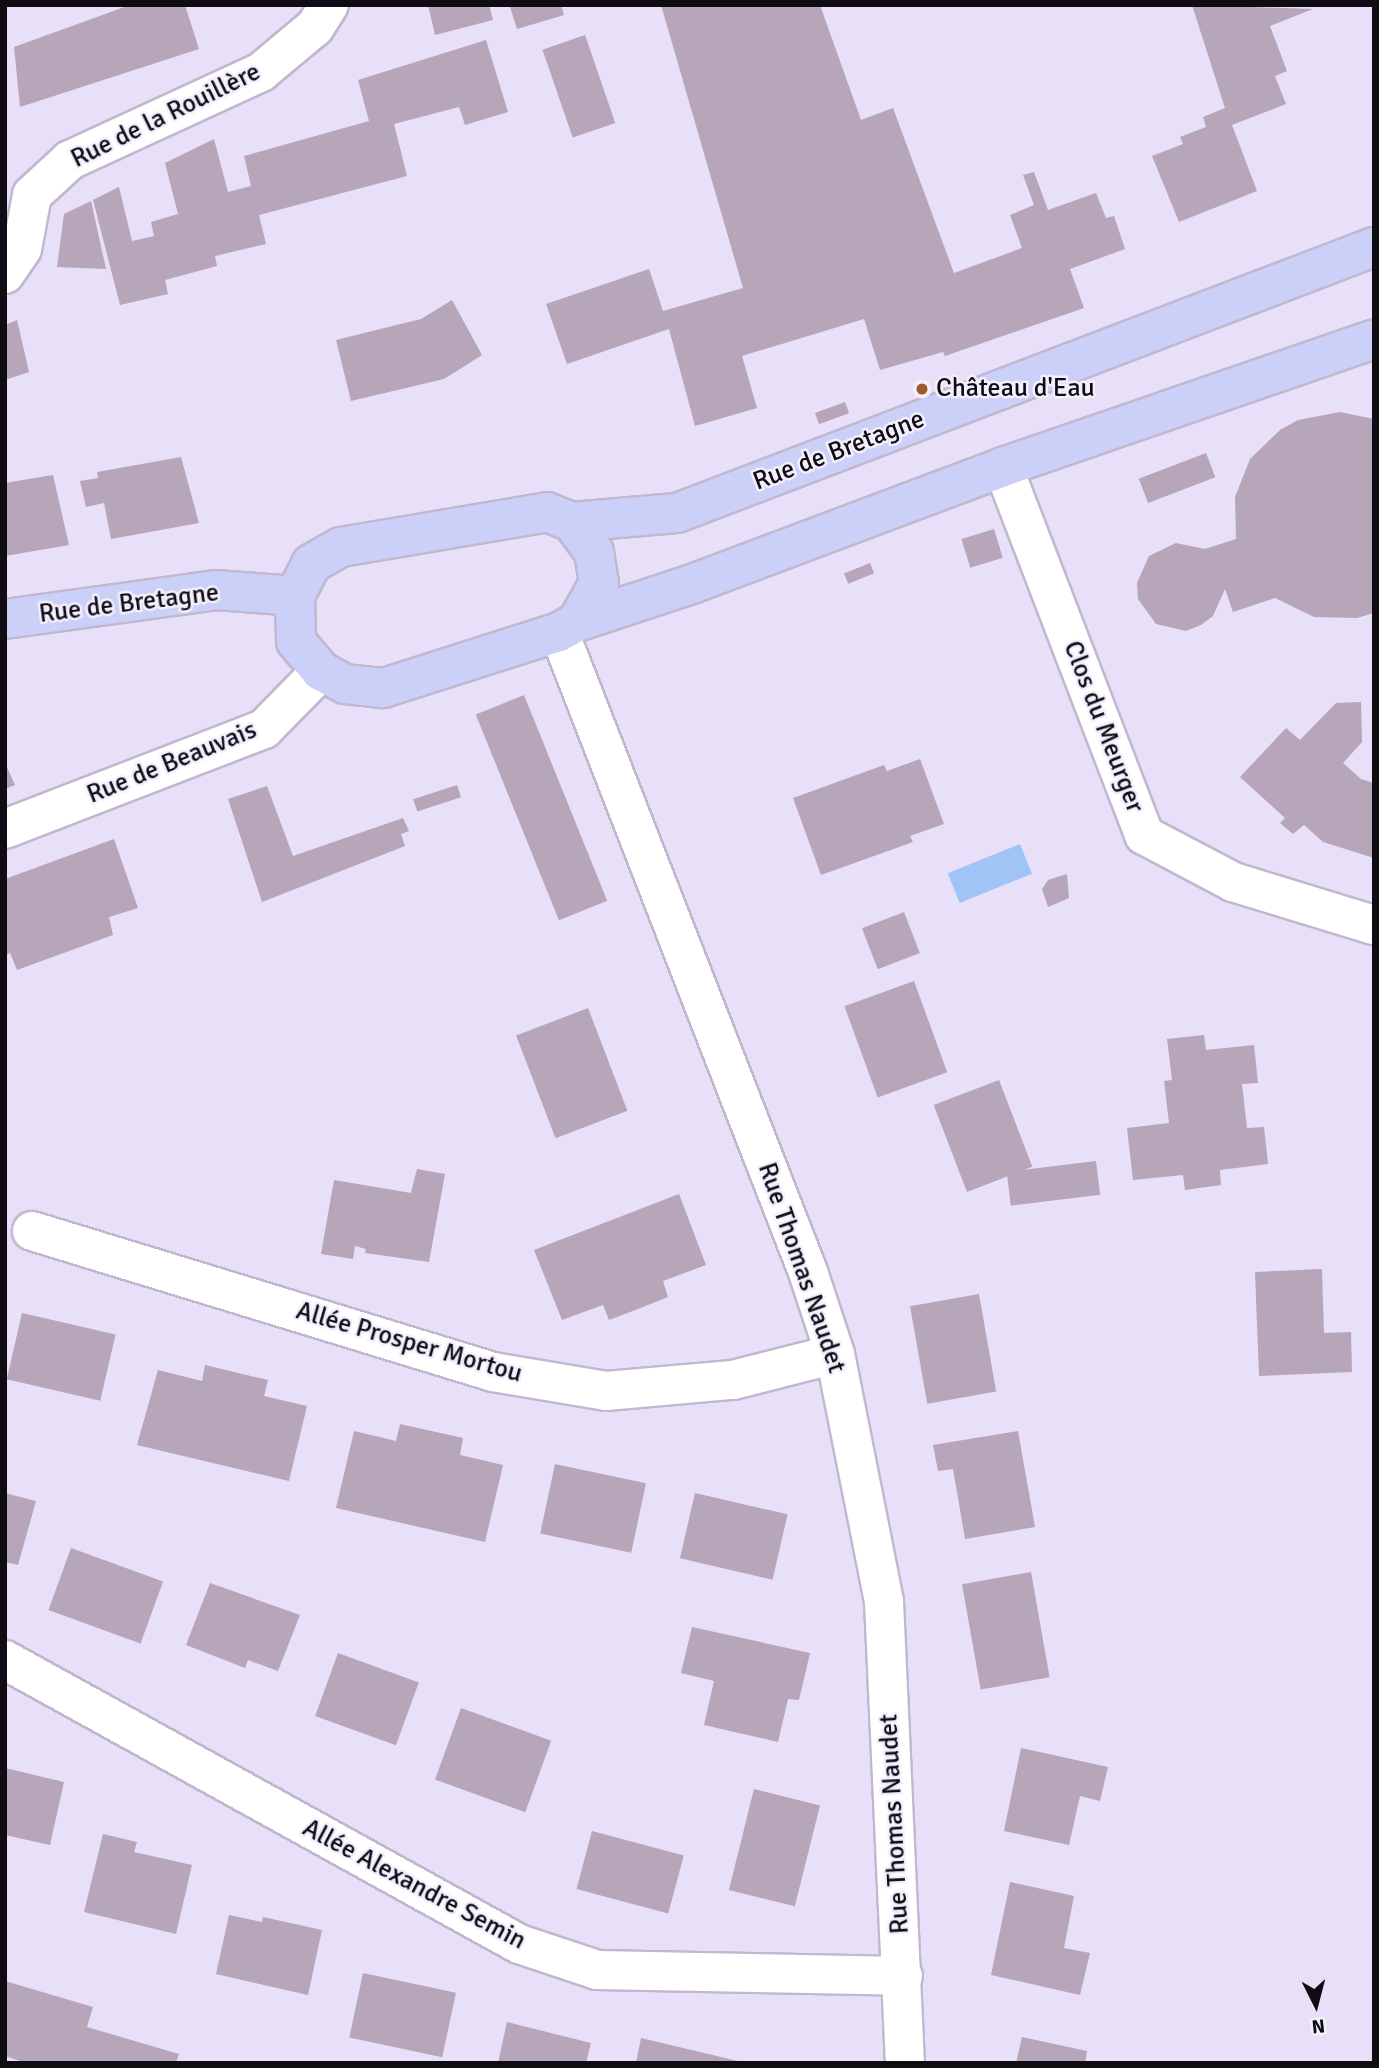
<!DOCTYPE html>
<html>
<head>
<meta charset="utf-8">
<style>
	body { margin:0 }
	#map { position:relative; width:1379px; height:2068px; overflow:hidden; background:#e8dff8; font-family:Signika,sans-serif }
	div>[style] { position:absolute }
	[style*='--x'] { left:calc(var(--x)*1px); top:calc(var(--y)*1px); width:calc(var(--w)*1px); rotate:calc(var(--a)*1deg) }
	.water>* { inset:0; background:#a0c4f5; transform-origin:0 0 }
	.building>* { inset:0; background:#b7a5b9; transform-origin:0 0 }
	.roads { filter:drop-shadow(2px 0 #c1b8d0) drop-shadow(-2px 0 #c1b8d0) drop-shadow(0 2px #c1b8d0) drop-shadow(0 -2px #c1b8d0) }
	.minor>* { height:38px; margin:-19px; padding:0 19px; transform-origin:19px; border-radius:19px; background:#fff }
	.major>* { height:38px; margin:-19px; padding:0 19px; transform-origin:19px; border-radius:19px; background:#cbd0f9 }
	.dots>* { width:19px; height:19px; translate:-50% -50%; box-sizing:border-box; border:4px solid #f4effd; border-radius:50% }
	span { translate:-50% -50%; white-space:nowrap; text-align:center; line-height:1.15; -webkit-text-stroke:5px #f4effd; paint-order:stroke }
	.street-label { font-size:26px; color:#0f0c14 }
	.poi-label { font-size:26px; color:#0f0c14 }
	.left { translate:0 -50%; text-align:left }
	.frame { position:absolute; inset:0; border:7px solid #0f0c14; pointer-events:none }
	.north { position:absolute; left:1281px; top:1970px; width:70px; height:70px; -webkit-text-stroke:5px #f4effd; paint-order:stroke; rotate:174deg; font-size:19px; font-weight:700; line-height:28px; text-align:center; color:#0f0c14 }
	.north::after { content:''; display:block; margin:auto; width:24px; height:32px; background:#0f0c14; clip-path:polygon(50% 0,100% 100%,50% 72%,0 100%) }
</style>
</head>
<body>
<div id="map">
	<div class="water">
		<div style="left:1020px;top:844px;width:32px;height:78px;rotate:68deg"></div>
	</div>
	<div class="building">
		<div style="clip-path:polygon(130px 5px,185px 5px,199px 49px,20px 107px,14px 47px)"></div>
		<div style="clip-path:polygon(428px 5px,489px 5px,493px 20px,435px 35px)"></div>
		<div style="clip-path:polygon(515px 5px,561px 5px,564px 15px,517px 29px,510px 7px)"></div>
		<div style="clip-path:polygon(661px 5px,820px 5px,861px 120px,893px 108px,954px 273px,1022px 248px,1010px 215px,1034px 205px,1023px 175px,1034px 172px,1048px 210px,1096px 193px,1106px 218px,1114px 216px,1125px 249px,1070px 269px,1084px 308px,945px 356px,943px 352px,880px 370px,864px 319px,742px 356px,757px 408px,695px 426px,669px 329px,567px 364px,546px 304px,649px 269px,663px 311px,743px 288px)"></div>
		<div style="clip-path:polygon(1192px 5px,1313px 9px,1270px 26px,1287px 71px,1275px 76px,1286px 104px,1232px 125px,1257px 191px,1179px 222px,1152px 156px,1183px 144px,1180px 137px,1206px 127px,1203px 117px,1225px 108px)"></div>
		<div style="left:585px;top:35px;width:93px;height:45px;rotate:71deg"></div>
		<div style="clip-path:polygon(486px 40px,508px 112px,465px 125px,459px 107px,394px 124px,407px 176px,259px 215px,266px 244px,215px 256px,217px 266px,165px 280px,168px 294px,120px 305px,93px 200px,119px 187px,132px 241px,154px 236px,151px 222px,178px 214px,165px 163px,214px 139px,228px 192px,251px 186px,244px 156px,369px 121px,358px 80px)"></div>
		<div style="clip-path:polygon(91px 201px,106px 269px,57px 267px,64px 214px)"></div>
		<div style="clip-path:polygon(452px 300px,482px 355px,444px 379px,351px 401px,336px 340px,421px 319px)"></div>
		<div style="clip-path:polygon(17px 320px,29px 372px,5px 380px,5px 325px)"></div>
		<div style="left:845px;top:402px;width:12px;height:32px;rotate:70deg"></div>
		<div style="clip-path:polygon(1340px 412px,1374px 419px,1374px 613px,1357px 618px,1314px 617px,1275px 598px,1233px 612px,1225px 589px,1213px 616px,1201px 625px,1186px 631px,1156px 624px,1138px 599px,1137px 583px,1149px 556px,1176px 543px,1205px 549px,1236px 539px,1235px 497px,1250px 459px,1280px 430px,1298px 420px)"></div>
		<div style="left:1206px;top:453px;width:26px;height:72px;rotate:69deg"></div>
		<div style="clip-path:polygon(181px 457px,199px 523px,111px 539px,104px 503px,86px 507px,80px 481px,98px 478px,97px 472px)"></div>
		<div style="clip-path:polygon(53px 475px,69px 545px,5px 556px,5px 483px)"></div>
		<div style="left:994px;top:529px;width:30px;height:34px;rotate:73deg"></div>
		<div style="left:870px;top:563px;width:11px;height:28px;rotate:68deg"></div>
		<div style="left:524px;top:695px;width:222px;height:52px;rotate:68deg"></div>
		<div style="clip-path:polygon(1361px 702px,1362px 742px,1343px 763px,1361px 779px,1374px 783px,1374px 858px,1323px 842px,1304px 825px,1293px 834px,1280px 823px,1285px 818px,1240px 777px,1286px 728px,1300px 740px,1336px 703px)"></div>
		<div style="clip-path:polygon(920px 759px,944px 824px,910px 836px,913px 842px,821px 875px,793px 798px,884px 765px,887px 771px)"></div>
		<div style="clip-path:polygon(5px 763px,15px 785px,5px 789px)"></div>
		<div style="left:457px;top:785px;width:13px;height:46px;rotate:72deg"></div>
		<div style="clip-path:polygon(267px 786px,293px 856px,403px 818px,409px 831px,401px 834px,405px 846px,262px 902px,228px 799px)"></div>
		<div style="clip-path:polygon(114px 839px,138px 908px,109px 917px,113px 935px,17px 970px,10px 953px,5px 955px,5px 879px)"></div>
		<div style="clip-path:polygon(1067px 874px,1069px 898px,1048px 907px,1042px 889px,1048px 880px)"></div>
		<div style="left:904px;top:912px;width:44px;height:45px;rotate:69deg"></div>
		<div style="left:914px;top:981px;width:97px;height:74px;rotate:70deg"></div>
		<div style="left:588px;top:1008px;width:110px;height:77px;rotate:69deg"></div>
		<div style="clip-path:polygon(1204px 1035px,1206px 1050px,1254px 1045px,1258px 1083px,1242px 1084px,1247px 1128px,1264px 1127px,1268px 1164px,1220px 1170px,1221px 1185px,1185px 1190px,1183px 1175px,1133px 1180px,1127px 1128px,1169px 1123px,1164px 1081px,1172px 1080px,1167px 1039px)"></div>
		<div style="left:999px;top:1080px;width:93px;height:70px;rotate:69deg"></div>
		<div style="left:1096px;top:1161px;width:34px;height:90px;rotate:83deg"></div>
		<div style="clip-path:polygon(417px 1169px,445px 1174px,429px 1262px,365px 1253px,366px 1249px,355px 1246px,353px 1259px,321px 1254px,334px 1180px,411px 1193px)"></div>
		<div style="clip-path:polygon(679px 1194px,706px 1265px,663px 1281px,668px 1297px,638px 1309px,609px 1320px,603px 1305px,562px 1320px,534px 1250px)"></div>
		<div style="clip-path:polygon(1322px 1269px,1324px 1333px,1351px 1332px,1352px 1372px,1259px 1376px,1255px 1272px)"></div>
		<div style="left:979px;top:1294px;width:99px;height:70px;rotate:80deg"></div>
		<div style="left:22px;top:1313px;width:96px;height:68px;rotate:13deg"></div>
		<div style="clip-path:polygon(205px 1365px,268px 1380px,264px 1396px,307px 1406px,289px 1481px,137px 1445px,158px 1370px,202px 1381px)"></div>
		<div style="clip-path:polygon(400px 1424px,463px 1438px,460px 1455px,503px 1465px,485px 1542px,336px 1508px,354px 1431px,396px 1441px)"></div>
		<div style="clip-path:polygon(1018px 1431px,1035px 1527px,965px 1539px,953px 1469px,938px 1471px,933px 1445px)"></div>
		<div style="left:555px;top:1464px;width:93px;height:71px;rotate:12deg"></div>
		<div style="clip-path:polygon(5px 1493px,36px 1501px,18px 1565px,5px 1562px)"></div>
		<div style="left:695px;top:1493px;width:95px;height:67px;rotate:13deg"></div>
		<div style="left:71px;top:1548px;width:98px;height:66px;rotate:20deg"></div>
		<div style="left:1031px;top:1572px;width:107px;height:70px;rotate:80deg"></div>
		<div style="clip-path:polygon(210px 1583px,300px 1615px,278px 1671px,248px 1660px,245px 1668px,186px 1645px)"></div>
		<div style="clip-path:polygon(692px 1627px,810px 1653px,799px 1700px,788px 1699px,778px 1742px,704px 1725px,714px 1681px,681px 1673px)"></div>
		<div style="left:338px;top:1653px;width:86px;height:67px;rotate:20deg"></div>
		<div style="left:461px;top:1708px;width:96px;height:76px;rotate:20deg"></div>
		<div style="clip-path:polygon(1021px 1748px,1108px 1767px,1100px 1801px,1080px 1796px,1069px 1845px,1004px 1831px)"></div>
		<div style="clip-path:polygon(5px 1768px,64px 1782px,50px 1845px,5px 1835px)"></div>
		<div style="left:754px;top:1789px;width:68px;height:104px;rotate:14deg"></div>
		<div style="left:592px;top:1831px;width:95px;height:60px;rotate:15deg"></div>
		<div style="clip-path:polygon(103px 1834px,137px 1842px,134px 1852px,192px 1865px,176px 1934px,84px 1912px)"></div>
		<div style="clip-path:polygon(1010px 1882px,1074px 1896px,1064px 1948px,1090px 1953px,1080px 1995px,991px 1975px)"></div>
		<div style="clip-path:polygon(229px 1915px,262px 1922px,263px 1917px,322px 1930px,308px 1995px,216px 1974px)"></div>
		<div style="left:363px;top:1973px;width:95px;height:66px;rotate:12deg"></div>
		<div style="clip-path:polygon(5px 1981px,93px 2007px,87px 2027px,179px 2054px,176px 2063px,26px 2063px,5px 2056px)"></div>
		<div style="clip-path:polygon(507px 2022px,591px 2043px,586px 2063px,498px 2063px)"></div>
		<div style="clip-path:polygon(1022px 2037px,1087px 2051px,1085px 2063px,1016px 2063px)"></div>
		<div style="clip-path:polygon(641px 2038px,742px 2062px,742px 2063px,636px 2063px)"></div>
	</div>
	<div class="roads">
		<div class="minor">
			<div style="--x:5;--y:274;--w:30;--a:-56"></div>
			<div style="--x:22;--y:249;--w:55;--a:-79.5"></div>
			<div style="--x:32;--y:195;--w:52;--a:-42.6"></div>
			<div style="--x:70;--y:160;--w:210;--a:-24.7"></div>
			<div style="--x:261;--y:72;--w:70;--a:-39.8"></div>
			<div style="--x:315;--y:27;--w:26;--a:-58"></div>
			<div style="--x:1003;--y:467;--w:394;--a:69"></div>
			<div style="--x:1144;--y:835;--w:101;--a:27.8"></div>
			<div style="--x:1233;--y:882;--w:147;--a:17"></div>
			<div style="--x:559;--y:632;--w:687;--a:68.74"></div>
			<div style="--x:808;--y:1272;--w:86;--a:71.8"></div>
			<div style="--x:835;--y:1354;--w:253;--a:78.8"></div>
			<div style="--x:884;--y:1602;--w:461;--a:87.4"></div>
			<div style="--x:5;--y:829;--w:278;--a:-21.1"></div>
			<div style="--x:264;--y:729;--w:81;--a:-45.5"></div>
			<div style="--x:32;--y:1231;--w:482;--a:17"></div>
			<div style="--x:493;--y:1372;--w:115;--a:9.5"></div>
			<div style="--x:606;--y:1391;--w:127;--a:-5"></div>
			<div style="--x:733;--y:1380;--w:105;--a:-14.3"></div>
			<div style="--x:5;--y:1660;--w:587;--a:28.92"></div>
			<div style="--x:519;--y:1944;--w:82;--a:18.4"></div>
			<div style="--x:597;--y:1970;--w:306;--a:1.1"></div>
		</div>
		<div class="major">
			<div style="--x:547;--y:512;--w:27;--a:22"></div>
			<div style="--x:572;--y:522;--w:37;--a:54"></div>
			<div style="--x:594;--y:552;--w:31;--a:81"></div>
			<div style="--x:599;--y:583;--w:45;--a:119.4"></div>
			<div style="--x:577;--y:622;--w:21;--a:151"></div>
			<div style="--x:559;--y:632;--w:185;--a:162.3"></div>
			<div style="--x:383;--y:688;--w:38;--a:-174"></div>
			<div style="--x:345;--y:684;--w:27;--a:-152"></div>
			<div style="--x:321;--y:671;--w:39;--a:-130"></div>
			<div style="--x:296;--y:641;--w:45;--a:-91.3"></div>
			<div style="--x:295;--y:596;--w:36;--a:-63"></div>
			<div style="--x:311;--y:564;--w:34;--a:-30"></div>
			<div style="--x:341;--y:547;--w:209;--a:-9.6"></div>
			<div style="--x:572;--y:522;--w:105;--a:-4.9"></div>
			<div style="--x:677;--y:513;--w:746;--a:-20.89"></div>
			<div style="--x:5;--y:619;--w:213;--a:-7.8"></div>
			<div style="--x:216;--y:590;--w:79;--a:4.3"></div>
			<div style="--x:577;--y:622;--w:121;--a:-18.3"></div>
			<div style="--x:692;--y:584;--w:332;--a:-20.6"></div>
			<div style="--x:1003;--y:467;--w:392;--a:-19"></div>
		</div>
	</div>
	<div class="dots">
		<div style="left:922px;top:389px;background:#9c5929"></div>
	</div>
	<div class="street-label">
		<span style="left:166px;top:116px;rotate:-26deg">Rue de la Rouillère</span>
		<span style="left:839px;top:451px;rotate:-21deg">Rue de Bretagne</span>
		<span style="left:129px;top:604px;rotate:-7deg">Rue de Bretagne</span>
		<span style="left:1103px;top:727px;rotate:69deg">Clos du Meurger</span>
		<span style="left:172px;top:763px;rotate:-22deg">Rue de Beauvais</span>
		<span style="left:801px;top:1268px;rotate:71deg">Rue Thomas Naudet</span>
		<span style="left:409px;top:1343px;rotate:16deg">Allée Prosper Mortou</span>
		<span style="left:895px;top:1824px;rotate:-93deg">Rue Thomas Naudet</span>
		<span style="left:414px;top:1885px;rotate:28deg">Allée Alexandre Semin</span>
	</div>
	<div class="poi-label">
		<span class="left" style="left:936px;top:389px">Château d'Eau</span>
	</div>
	<div class="frame"></div>
	<div class="north">N</div>
</div>
</body>
</html>
